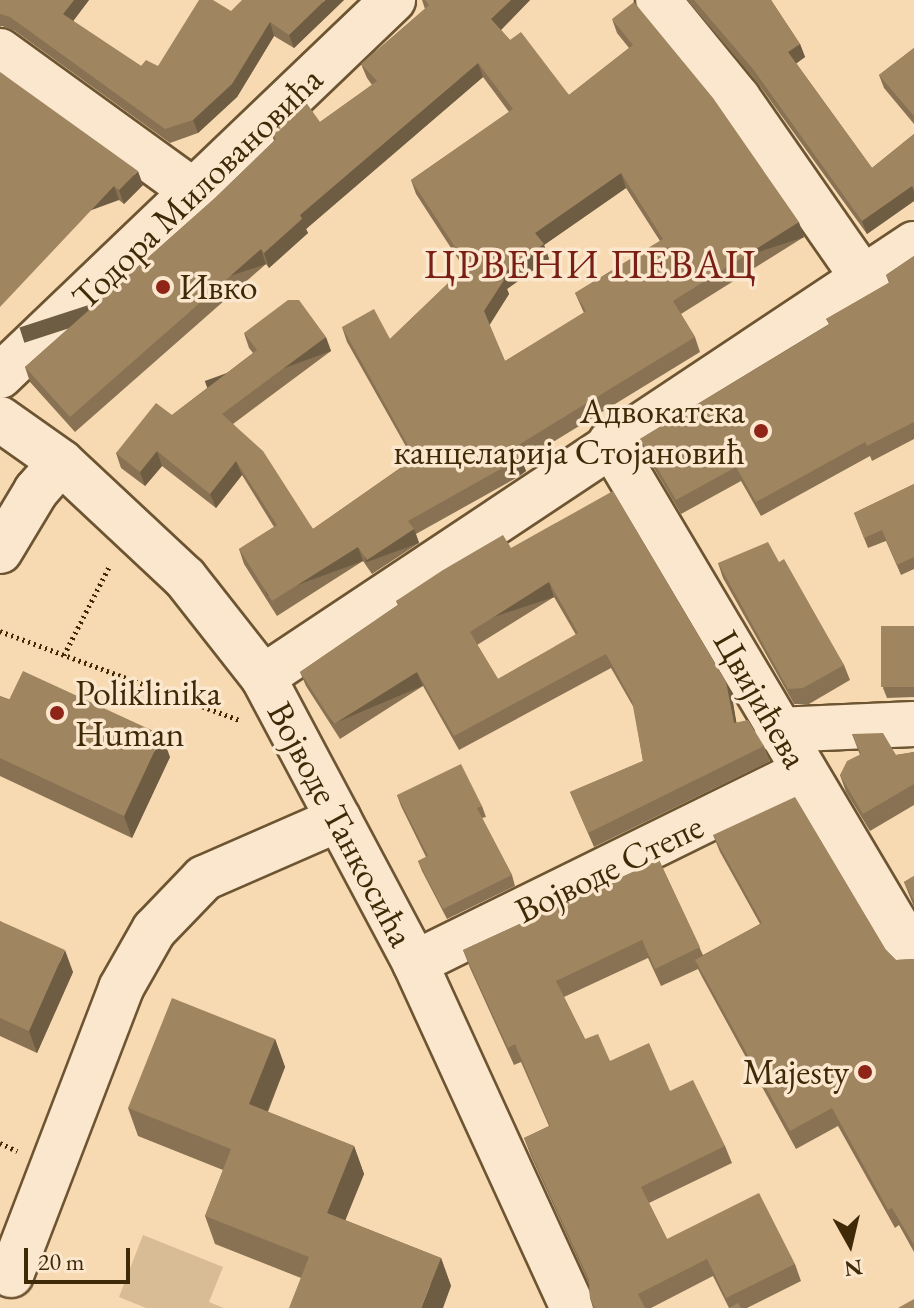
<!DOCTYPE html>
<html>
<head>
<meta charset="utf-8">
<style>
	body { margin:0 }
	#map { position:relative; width:914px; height:1308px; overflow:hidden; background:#f7dab2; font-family:"EB Garamond",serif }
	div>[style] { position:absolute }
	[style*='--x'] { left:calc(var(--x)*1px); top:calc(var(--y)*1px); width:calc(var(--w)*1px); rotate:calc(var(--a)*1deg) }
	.green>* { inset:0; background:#d8bc95 }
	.path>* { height:5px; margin-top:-2.5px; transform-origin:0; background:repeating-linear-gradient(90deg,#3f2907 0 2px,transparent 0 6px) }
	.roads { filter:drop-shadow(2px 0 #6d5532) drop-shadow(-2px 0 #6d5532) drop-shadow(0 2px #6d5532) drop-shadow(0 -2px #6d5532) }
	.minor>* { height:44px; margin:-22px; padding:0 22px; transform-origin:22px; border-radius:22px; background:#fae7cd }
	.wall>* { inset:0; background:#897253 }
	.shaded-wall>* { inset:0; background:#6f5d43; transform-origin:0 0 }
	.building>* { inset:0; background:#9f8560; transform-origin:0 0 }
	.dots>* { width:22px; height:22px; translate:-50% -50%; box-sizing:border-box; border:4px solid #fae7cd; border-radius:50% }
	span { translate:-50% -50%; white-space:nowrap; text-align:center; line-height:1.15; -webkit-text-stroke:7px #fae7cd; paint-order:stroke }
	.street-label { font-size:36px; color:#3f2907 }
	.poi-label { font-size:36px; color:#3f2907 }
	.left { translate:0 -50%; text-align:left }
	.right { translate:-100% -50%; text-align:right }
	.quarter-label { font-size:40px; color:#7a1f14; letter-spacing:2px }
	.north { position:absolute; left:810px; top:1204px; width:80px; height:80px; -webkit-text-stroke:6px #fae7cd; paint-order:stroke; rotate:172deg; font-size:22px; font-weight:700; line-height:32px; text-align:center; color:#3f2907 }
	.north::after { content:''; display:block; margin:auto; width:28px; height:36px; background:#3f2907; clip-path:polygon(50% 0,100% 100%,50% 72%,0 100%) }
	.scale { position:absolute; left:24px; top:1248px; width:106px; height:36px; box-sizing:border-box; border:4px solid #3f2907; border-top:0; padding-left:10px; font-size:24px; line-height:28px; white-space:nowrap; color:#3f2907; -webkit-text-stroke:6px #fae7cd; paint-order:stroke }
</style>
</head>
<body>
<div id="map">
	<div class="green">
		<div style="clip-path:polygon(143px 1235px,223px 1267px,209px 1302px,224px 1308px,146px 1308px,119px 1297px)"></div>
	</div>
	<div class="path">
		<div style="--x:0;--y:631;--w:255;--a:20.4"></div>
		<div style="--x:64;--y:655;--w:99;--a:-62.9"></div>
		<div style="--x:0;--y:1143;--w:19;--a:25"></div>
	</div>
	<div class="roads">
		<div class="minor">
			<div style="--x:658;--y:0;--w:127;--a:50.8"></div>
			<div style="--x:738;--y:98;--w:221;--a:55.2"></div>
			<div style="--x:0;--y:51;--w:241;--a:35.9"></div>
			<div style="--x:0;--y:376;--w:544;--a:-43.73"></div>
			<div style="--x:0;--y:419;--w:75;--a:35.2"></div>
			<div style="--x:61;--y:462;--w:170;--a:43.1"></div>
			<div style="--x:185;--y:578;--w:126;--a:51.8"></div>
			<div style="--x:263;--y:677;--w:324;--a:62"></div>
			<div style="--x:415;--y:963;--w:379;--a:65.4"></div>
			<div style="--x:610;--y:443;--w:595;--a:59.3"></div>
			<div style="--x:0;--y:551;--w:70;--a:-59"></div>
			<div style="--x:36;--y:491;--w:38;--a:-49"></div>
			<div style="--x:263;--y:677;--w:782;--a:-33.63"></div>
			<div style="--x:777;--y:730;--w:137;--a:-2.5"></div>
			<div style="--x:415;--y:963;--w:432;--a:-26.2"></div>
			<div style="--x:11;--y:1275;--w:307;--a:-69"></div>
			<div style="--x:121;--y:988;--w:67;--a:-60.4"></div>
			<div style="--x:154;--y:930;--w:72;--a:-46.1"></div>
			<div style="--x:204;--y:878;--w:147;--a:-23.6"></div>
		</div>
	</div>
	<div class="wall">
		<div style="clip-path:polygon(0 0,89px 0,73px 21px,141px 66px,158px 66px,231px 11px,344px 0,294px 48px,274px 36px,237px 97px,198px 133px,170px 143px,15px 31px,2px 26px,0 27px)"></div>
		<div style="clip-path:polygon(evenodd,422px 0,530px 0,501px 30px,510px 40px,569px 95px,629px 48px,617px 33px,612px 19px,804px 237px,681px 314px,695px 337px,700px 352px,522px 461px,526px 471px,518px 477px,416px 534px,419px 543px,372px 574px,363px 561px,277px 616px,244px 564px,239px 549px,274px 527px,242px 475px,216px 508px,162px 466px,145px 486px,121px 468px,116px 453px,172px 415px,253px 353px,249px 348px,244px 333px,331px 351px,233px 424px,313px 529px,413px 459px,347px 342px,342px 327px,390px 339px,464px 268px,416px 194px,411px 180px,509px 112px,483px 77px,306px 229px,308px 233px,269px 268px,266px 264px,75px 432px,30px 382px,25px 367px,215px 198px,274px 141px,271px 132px,320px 122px,372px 85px,367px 78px,361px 64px,425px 9px,422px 0,626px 188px,660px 241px,575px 293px,584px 313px,505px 361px,489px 325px,509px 294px,507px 289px,549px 259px,544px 245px,626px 188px)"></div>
		<div style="clip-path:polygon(687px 0,771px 0,800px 44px,805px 57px,796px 63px,872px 168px,914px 134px,914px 201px,867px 234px,757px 82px)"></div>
		<div style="clip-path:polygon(914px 48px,914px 124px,884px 88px,879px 75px)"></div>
		<div style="clip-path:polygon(0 72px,143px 185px,124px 204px,119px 200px)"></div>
		<div style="clip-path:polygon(914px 256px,914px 439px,872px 461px,870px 456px,761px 516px,741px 481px,681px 514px,645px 453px,640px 439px,829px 324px,826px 319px,889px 283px,886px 275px)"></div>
		<div style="clip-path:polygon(914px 484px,914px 569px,901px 575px,886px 541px,868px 548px,854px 513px)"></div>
		<div style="clip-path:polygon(evenodd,511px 548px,726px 682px,732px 697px,736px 722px,764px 746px,770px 761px,594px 847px,570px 792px,643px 761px,634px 708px,611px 668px,459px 750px,423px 686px,340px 739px,306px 686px,300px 672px,398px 605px,396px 601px,511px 548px,554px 597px,576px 635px,498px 679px,477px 645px,554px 597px)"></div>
		<div style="clip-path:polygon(779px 562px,844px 665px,850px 680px,809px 704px,794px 704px,723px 578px,718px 563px)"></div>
		<div style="clip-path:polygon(914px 626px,914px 697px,887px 698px,883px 688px)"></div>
		<div style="clip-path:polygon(0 696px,170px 757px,132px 838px,0 776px)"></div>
		<div style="clip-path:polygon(852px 734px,896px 755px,914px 752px,914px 805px,870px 831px,846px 792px,840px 775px,860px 755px)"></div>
		<div style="clip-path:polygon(397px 795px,482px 806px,486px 817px,482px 818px,512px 875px,515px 886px,447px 919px,422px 871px,418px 861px,426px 857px,401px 806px)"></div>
		<div style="clip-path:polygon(713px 835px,886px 950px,896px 960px,914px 959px,914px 1252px,899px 1225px,895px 1228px,838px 1126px,796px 1149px,702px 977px,698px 969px,661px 986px,648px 958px,564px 997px,585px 1039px,610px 1061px,670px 1091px,725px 1146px,732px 1163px,649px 1203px,667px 1239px,795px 1264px,801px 1281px,747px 1308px,729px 1308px,713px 1276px,651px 1308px,593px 1308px,590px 1298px,589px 1284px,531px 1156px,524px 1138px,549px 1126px,521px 1062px,514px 1065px,470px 968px,463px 950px,659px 860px,703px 955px,760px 924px,720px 852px)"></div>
		<div style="clip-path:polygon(914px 876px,914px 907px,904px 882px)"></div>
		<div style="clip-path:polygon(0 921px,73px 972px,37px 1053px,0 1036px)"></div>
		<div style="clip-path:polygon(275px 1039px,285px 1067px,268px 1112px,354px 1146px,364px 1174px,345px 1220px,441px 1258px,451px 1286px,301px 1278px,215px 1244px,205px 1216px,223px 1170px,138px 1136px,128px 1108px)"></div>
	</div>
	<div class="shaded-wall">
		<div style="clip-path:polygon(74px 0,89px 0,68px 28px,63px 14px)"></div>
		<div style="clip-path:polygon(325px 0,344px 0,294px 48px,289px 35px)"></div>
		<div style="clip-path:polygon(511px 0,530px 0,497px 34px,491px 19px)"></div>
		<div style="clip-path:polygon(270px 22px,274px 36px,237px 97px,198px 133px,193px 120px)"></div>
		<div style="clip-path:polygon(800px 44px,805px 57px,793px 66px,788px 52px)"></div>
		<div style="clip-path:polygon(478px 63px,483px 77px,306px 229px,308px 233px,269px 268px,264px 253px,300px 215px)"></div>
		<div style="clip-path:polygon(138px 171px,143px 185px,124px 204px,119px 190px)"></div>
		<div style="clip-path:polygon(621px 173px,626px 188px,544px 245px,549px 259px,507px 289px,509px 294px,489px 326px,484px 311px,501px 275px,535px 233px)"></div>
		<div style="left:114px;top:186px;width:15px;height:166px;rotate:70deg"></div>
		<div style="clip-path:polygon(912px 186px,914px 192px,914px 201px,867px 234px,862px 221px)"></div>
		<div style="left:799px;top:222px;width:16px;height:149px;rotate:72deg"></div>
		<div style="left:261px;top:249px;width:16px;height:254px;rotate:72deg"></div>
		<div style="left:326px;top:337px;width:15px;height:129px;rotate:70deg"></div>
		<div style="clip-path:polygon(157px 451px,162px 466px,145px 486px,140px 472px)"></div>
		<div style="clip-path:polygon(520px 456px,526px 471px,518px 477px,513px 462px)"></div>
		<div style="clip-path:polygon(236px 461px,242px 475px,216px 508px,210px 494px)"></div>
		<div style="left:414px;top:529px;width:15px;height:56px;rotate:70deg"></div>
		<div style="left:358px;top:547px;width:15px;height:102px;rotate:70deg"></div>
		<div style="left:549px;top:582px;width:16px;height:93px;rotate:72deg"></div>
		<div style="left:417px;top:672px;width:15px;height:98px;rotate:67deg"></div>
		<div style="clip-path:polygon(726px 682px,732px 697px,739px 737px,734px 723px)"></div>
		<div style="clip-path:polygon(162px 735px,170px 757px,132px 838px,124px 816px)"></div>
		<div style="clip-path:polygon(65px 950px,73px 972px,37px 1053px,29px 1031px)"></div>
		<div style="clip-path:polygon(275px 1039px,285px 1067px,259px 1132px,249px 1104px)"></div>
		<div style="clip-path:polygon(354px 1146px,364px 1174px,337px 1241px,327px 1213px)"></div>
		<div style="clip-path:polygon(441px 1258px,451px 1286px,443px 1308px,421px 1308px)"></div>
	</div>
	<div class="building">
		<div style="clip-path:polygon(0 0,74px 0,63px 14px,141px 66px,146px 60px,158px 66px,199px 0,213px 0,231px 11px,242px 0,325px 0,289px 35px,270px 22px,232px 84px,193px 120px,165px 129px,10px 17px,0 14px)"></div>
		<div style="clip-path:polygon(evenodd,425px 0,511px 0,491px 19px,510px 40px,521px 32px,569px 95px,633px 45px,612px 19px,634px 2px,713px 98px,799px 222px,673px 301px,695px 337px,515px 447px,520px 456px,513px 462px,408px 521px,414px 529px,367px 560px,358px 547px,272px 601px,239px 549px,277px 525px,236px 461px,210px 494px,157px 451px,140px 472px,116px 453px,156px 403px,172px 415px,257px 350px,244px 333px,288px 300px,299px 300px,326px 337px,222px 414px,263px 451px,313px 529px,415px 458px,342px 327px,374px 309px,390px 339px,467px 265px,411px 180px,513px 109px,478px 63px,300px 215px,302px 219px,264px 253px,261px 249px,70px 417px,25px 367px,215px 198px,276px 139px,271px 132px,294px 109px,305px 101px,320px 122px,377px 81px,361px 64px,429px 5px,425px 0,621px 173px,663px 239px,575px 293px,586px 311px,505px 361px,484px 311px,504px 280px,501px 275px,544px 244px,535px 233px,621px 173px)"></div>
		<div style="clip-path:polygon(694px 0,771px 0,800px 44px,788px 52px,872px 168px,914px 134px,914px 189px,912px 186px,862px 221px,753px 69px)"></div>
		<div style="clip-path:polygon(914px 48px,914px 116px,879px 75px)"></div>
		<div style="clip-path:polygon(0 72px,138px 171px,119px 190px,114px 186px,0 307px)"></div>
		<div style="clip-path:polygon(914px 256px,914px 422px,867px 446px,865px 442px,756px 502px,736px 467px,676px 500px,640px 439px,830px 324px,826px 319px,890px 282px,886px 275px)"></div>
		<div style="clip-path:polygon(914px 484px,914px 557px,897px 565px,882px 530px,864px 538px,854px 513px)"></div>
		<div style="clip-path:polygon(evenodd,613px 491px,726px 682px,734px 723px,748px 720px,764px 746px,588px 833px,570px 792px,643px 761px,632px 701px,606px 654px,454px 736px,417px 672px,334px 724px,300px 672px,399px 604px,396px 601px,443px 570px,503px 535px,511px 548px,613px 491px,549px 582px,578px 633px,498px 679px,470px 632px,549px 582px)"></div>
		<div style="clip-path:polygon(768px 542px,779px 562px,784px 559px,844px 665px,803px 688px,788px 689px,718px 563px)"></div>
		<div style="left:914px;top:626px;width:61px;height:33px;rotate:90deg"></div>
		<div style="clip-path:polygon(23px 671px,162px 735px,124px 816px,0 758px,0 696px,9px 700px)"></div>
		<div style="clip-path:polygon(883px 733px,896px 755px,914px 752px,914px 784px,863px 814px,840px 775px,847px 761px,861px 754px,852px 734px)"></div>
		<div style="clip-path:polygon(461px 764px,482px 806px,477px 808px,512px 875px,443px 909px,418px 861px,428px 856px,397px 795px)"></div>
		<div style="clip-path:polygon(795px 797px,886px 950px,896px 960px,914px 959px,914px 1245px,892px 1208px,888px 1210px,832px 1108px,790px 1131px,695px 960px,762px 923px,713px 835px)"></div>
		<div style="clip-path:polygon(659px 860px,700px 947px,655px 969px,642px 940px,556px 981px,585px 1039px,598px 1034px,610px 1061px,649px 1043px,670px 1091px,693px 1080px,725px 1146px,641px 1187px,667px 1239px,759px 1193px,795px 1264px,726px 1298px,707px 1259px,638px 1294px,645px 1308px,595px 1308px,590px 1298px,589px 1280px,524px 1138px,550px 1126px,515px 1044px,508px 1048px,463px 950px)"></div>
		<div style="clip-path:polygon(914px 876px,914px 901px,904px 882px)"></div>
		<div style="clip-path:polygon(0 921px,65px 950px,29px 1031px,0 1018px)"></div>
		<div style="clip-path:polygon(172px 998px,275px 1039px,249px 1104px,354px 1146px,327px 1213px,441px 1258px,421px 1308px,289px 1308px,309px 1257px,205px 1216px,231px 1149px,128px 1108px)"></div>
		<div style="clip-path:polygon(914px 1299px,914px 1308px,898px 1308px)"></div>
		<div style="clip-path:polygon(738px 1303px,741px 1308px,729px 1308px)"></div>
	</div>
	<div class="dots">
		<div style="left:163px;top:287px;background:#8f2418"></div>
		<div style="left:761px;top:431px;background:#8f2418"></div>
		<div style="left:57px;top:713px;background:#8f2418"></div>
		<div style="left:865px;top:1072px;background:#8f2418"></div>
	</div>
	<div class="street-label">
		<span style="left:197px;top:188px;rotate:-44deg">Тодора Миловановића</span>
		<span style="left:761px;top:699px;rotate:60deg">Цвијићева</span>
		<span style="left:341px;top:824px;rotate:62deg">Војводе Танкосића</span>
		<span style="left:609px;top:868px;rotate:-26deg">Војводе Степе</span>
	</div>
	<div class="poi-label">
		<span class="left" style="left:179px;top:287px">Ивко</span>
		<span class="right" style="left:745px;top:431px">Адвокатска<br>канцеларија Стојановић</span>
		<span class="left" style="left:75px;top:713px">Poliklinika<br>Human</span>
		<span class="right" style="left:849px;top:1072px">Majesty</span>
	</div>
	<div class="quarter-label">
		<span style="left:591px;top:264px">ЦРВЕНИ ПЕВАЦ</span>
	</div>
	<div class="north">N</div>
	<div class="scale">20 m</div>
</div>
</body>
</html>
